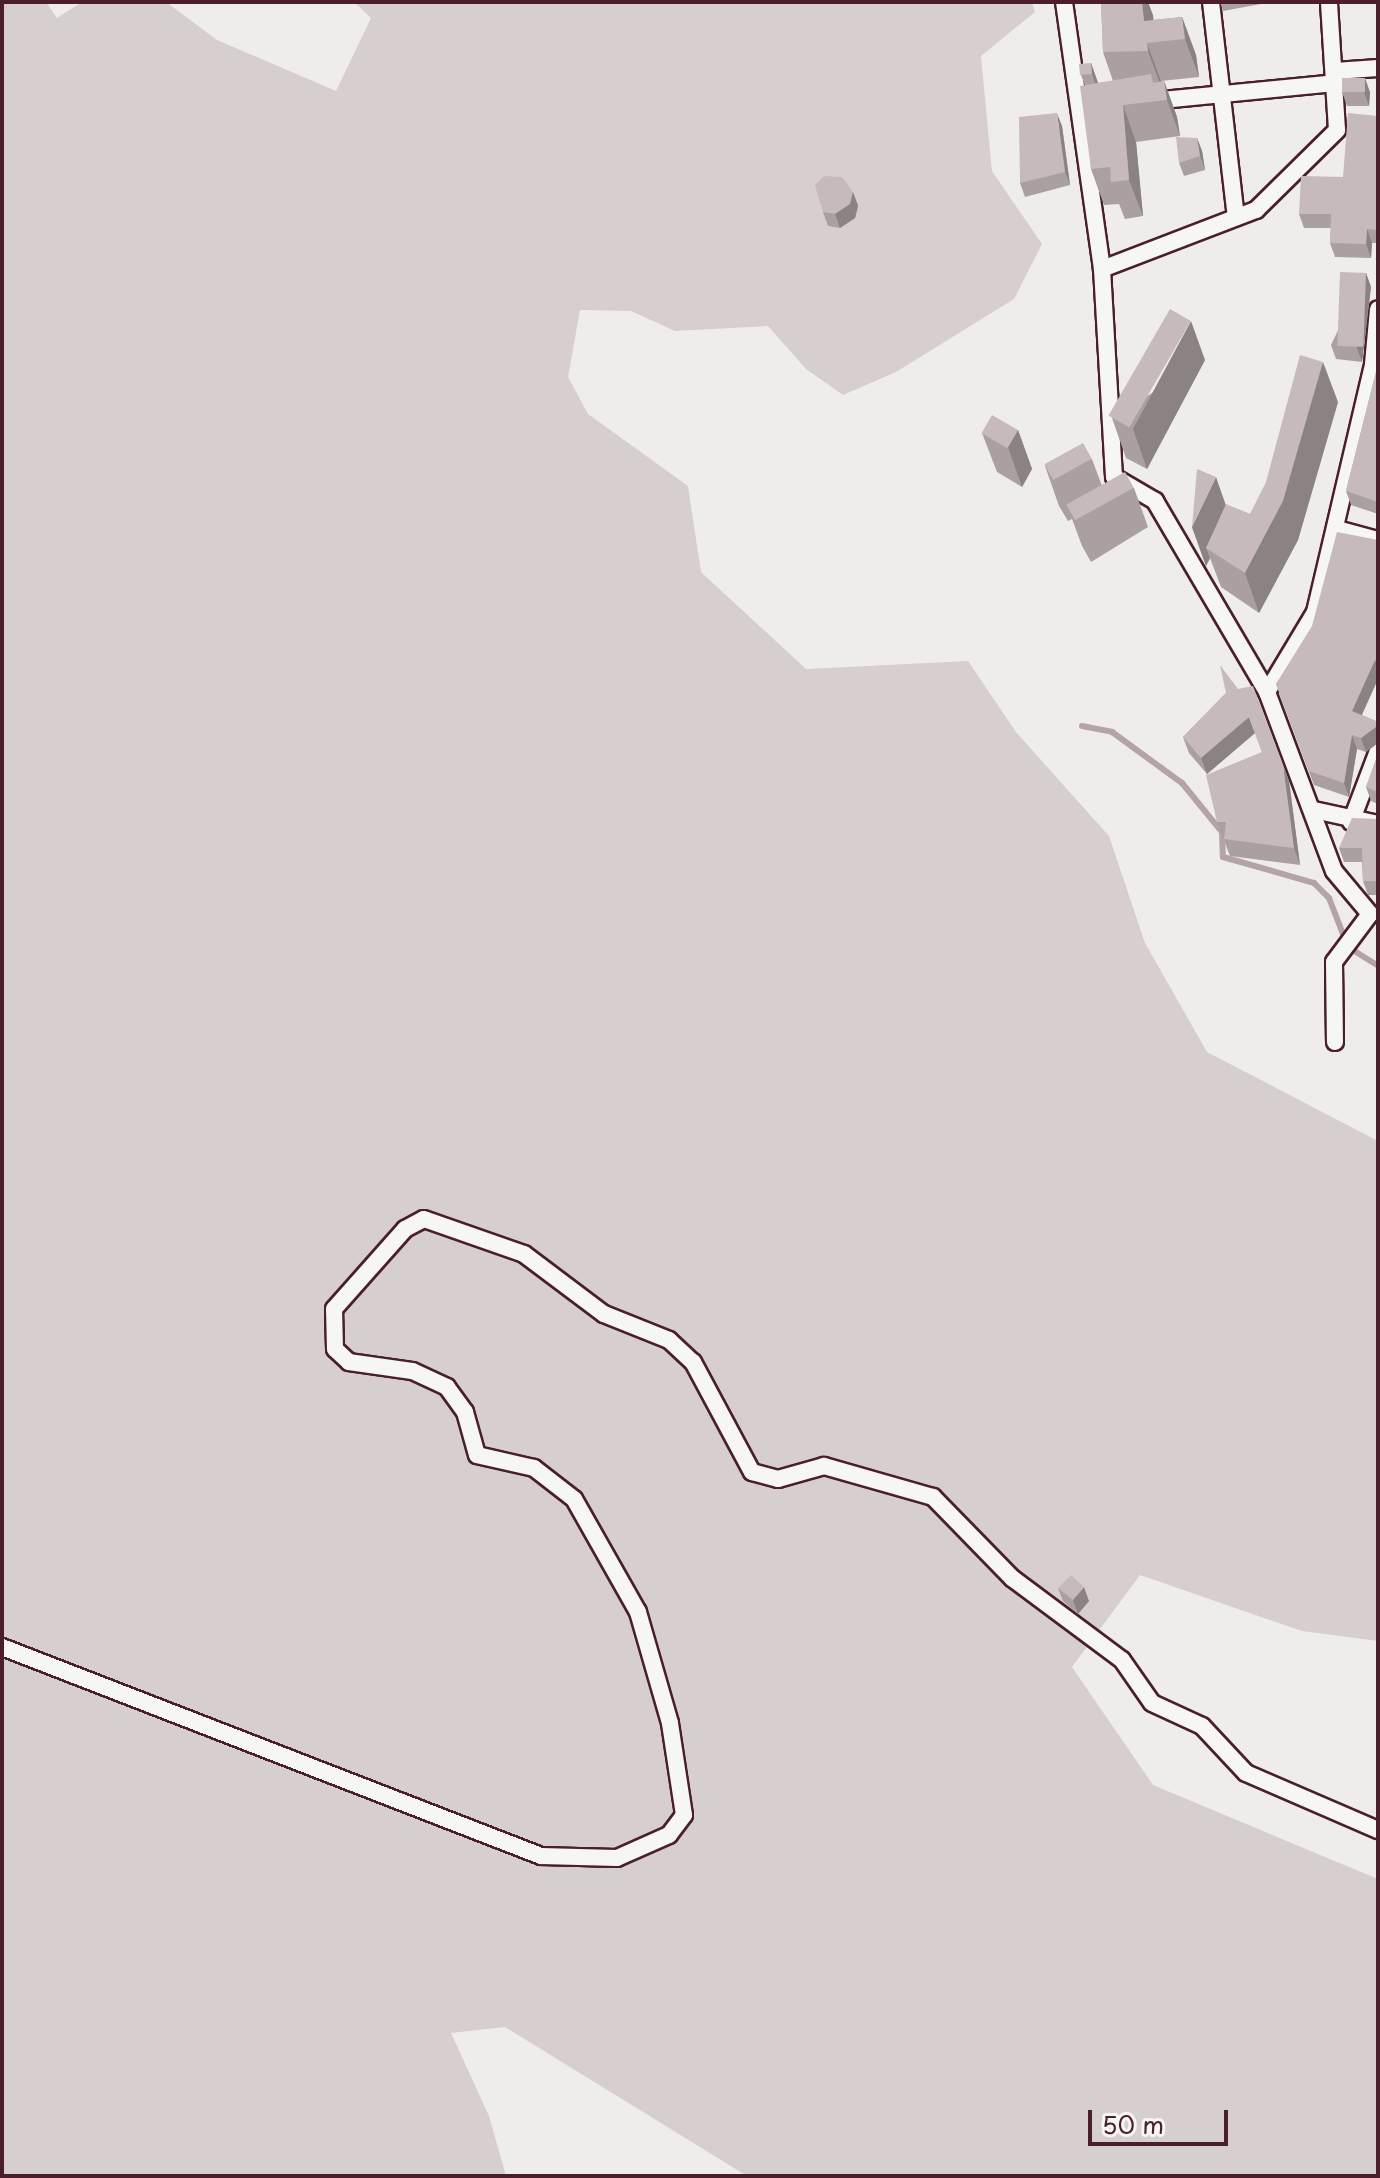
<!DOCTYPE html>
<html>
<head>
<meta charset="utf-8">
<style>
	body { margin:0 }
	#map { position:relative; width:1380px; height:2178px; overflow:hidden; background:#efedea; font-family:"Playpen Sans",sans-serif }
	div>[style] { position:absolute }
	[style*='--x'] { left:calc(var(--x)*1px); top:calc(var(--y)*1px); width:calc(var(--w)*1px); rotate:calc(var(--a)*1deg) }
	.green>* { inset:0; background:#d7cfce }
	.stream>* { height:6px; margin:-3px; padding:0 3px; transform-origin:3px; border-radius:3px; background:#b4a4a5 }
	.roads { filter:drop-shadow(2px 0 #4a1f2b) drop-shadow(-2px 0 #4a1f2b) drop-shadow(0 2px #4a1f2b) drop-shadow(0 -2px #4a1f2b) }
	.minor>* { height:16px; margin:-8px; padding:0 8px; transform-origin:8px; border-radius:8px; background:#f6f6f2 }
	.wall>* { inset:0; background:#aaa0a1 }
	.shaded-wall>* { inset:0; background:#8b8283 }
	.building>* { inset:0; background:#c6babb; transform-origin:0 0 }
	span { translate:-50% -50%; white-space:nowrap; text-align:center; line-height:1.15; -webkit-text-stroke:6px #f6f6f2; paint-order:stroke }
	.frame { position:absolute; inset:0; border:4px solid #4a1f2b; pointer-events:none }
	.scale { position:absolute; left:1088px; top:2110px; width:140px; height:36px; box-sizing:border-box; border:4px solid #4a1f2b; border-top:0; padding-left:10px; font-size:24px; line-height:28px; white-space:nowrap; color:#4a1f2b; -webkit-text-stroke:6px #f6f6f2; paint-order:stroke }
</style>
</head>
<body>
<div id="map">
	<div class="green">
		<div style="clip-path:polygon(2px 2px,46px 2px,57px 18px,82px 2px,166px 2px,217px 40px,336px 91px,371px 18px,354px 2px,1032px 2px,1035px 12px,981px 56px,992px 171px,1042px 244px,1014px 299px,896px 372px,843px 395px,806px 369px,768px 326px,675px 331px,631px 311px,580px 310px,568px 377px,588px 414px,688px 486px,701px 572px,806px 669px,968px 661px,1016px 732px,1109px 836px,1145px 943px,1207px 1052px,1378px 1141px,1378px 1641px,1302px 1631px,1140px 1575px,1072px 1667px,1153px 1785px,1378px 1879px,1378px 2176px,747px 2176px,505px 2027px,451px 2033px,489px 2116px,506px 2176px,2px 2176px)"></div>
	</div>
	<div class="stream">
		<div style="--x:1082;--y:726;--w:31;--a:11"></div>
		<div style="--x:1112;--y:732;--w:87;--a:36.1"></div>
		<div style="--x:1182;--y:783;--w:63;--a:50.8"></div>
		<div style="--x:1222;--y:832;--w:25;--a:88"></div>
		<div style="--x:1223;--y:857;--w:95;--a:15.9"></div>
		<div style="--x:1314;--y:883;--w:21;--a:45"></div>
		<div style="--x:1329;--y:898;--w:53;--a:68.8"></div>
		<div style="--x:1348;--y:947;--w:36;--a:32"></div>
	</div>
	<div class="roads">
		<div class="minor">
			<div style="--x:1064;--y:2;--w:270;--a:81.9"></div>
			<div style="--x:1102;--y:269;--w:208;--a:86.7"></div>
			<div style="--x:1114;--y:477;--w:48;--a:30.3"></div>
			<div style="--x:1155;--y:501;--w:221;--a:59.6"></div>
			<div style="--x:1267;--y:692;--w:191;--a:69.5"></div>
			<div style="--x:1334;--y:871;--w:56;--a:50.1"></div>
			<div style="--x:1370;--y:914;--w:60;--a:126.9"></div>
			<div style="--x:1334;--y:962;--w:80;--a:89.3"></div>
			<div style="--x:1211;--y:2;--w:216;--a:83.4"></div>
			<div style="--x:1335;--y:71;--w:43;--a:-4"></div>
			<div style="--x:1152;--y:101;--w:186;--a:-5.6"></div>
			<div style="--x:1102;--y:269;--w:165;--a:-21"></div>
			<div style="--x:1256;--y:210;--w:114;--a:-44.6"></div>
			<div style="--x:1337;--y:130;--w:128;--a:-93.6"></div>
			<div style="--x:1337;--y:529;--w:42;--a:15"></div>
			<div style="--x:1267;--y:692;--w:93;--a:-59"></div>
			<div style="--x:1315;--y:612;--w:255;--a:-76.8"></div>
			<div style="--x:1373;--y:364;--w:55;--a:-84.8"></div>
			<div style="--x:1314;--y:810;--w:66;--a:12.3"></div>
			<div style="--x:1351;--y:822;--w:76;--a:-69.2"></div>
			<div style="--x:2;--y:1647;--w:578;--a:21.19"></div>
			<div style="--x:541;--y:1856;--w:76;--a:1.5"></div>
			<div style="--x:617;--y:1858;--w:57;--a:-23.9"></div>
			<div style="--x:669;--y:1835;--w:25;--a:-53"></div>
			<div style="--x:684;--y:1815;--w:93;--a:-98.7"></div>
			<div style="--x:670;--y:1723;--w:116;--a:-106.1"></div>
			<div style="--x:638;--y:1612;--w:130;--a:-119.5"></div>
			<div style="--x:574;--y:1499;--w:51;--a:-142.2"></div>
			<div style="--x:534;--y:1468;--w:58;--a:-167.2"></div>
			<div style="--x:477;--y:1455;--w:45;--a:-105.6"></div>
			<div style="--x:465;--y:1412;--w:31;--a:-126"></div>
			<div style="--x:447;--y:1387;--w:38;--a:-155"></div>
			<div style="--x:412;--y:1371;--w:64;--a:-171.9"></div>
			<div style="--x:349;--y:1362;--w:19;--a:-137"></div>
			<div style="--x:335;--y:1349;--w:40;--a:-91.4"></div>
			<div style="--x:334;--y:1309;--w:107;--a:-48.4"></div>
			<div style="--x:405;--y:1229;--w:21;--a:-28"></div>
			<div style="--x:424;--y:1219;--w:106;--a:19.3"></div>
			<div style="--x:524;--y:1254;--w:100;--a:36.9"></div>
			<div style="--x:604;--y:1314;--w:70;--a:21.8"></div>
			<div style="--x:669;--y:1340;--w:33;--a:43"></div>
			<div style="--x:693;--y:1362;--w:125;--a:61.8"></div>
			<div style="--x:752;--y:1472;--w:27;--a:15"></div>
			<div style="--x:778;--y:1479;--w:48;--a:-15.8"></div>
			<div style="--x:824;--y:1466;--w:113;--a:15.9"></div>
			<div style="--x:933;--y:1497;--w:113;--a:45.7"></div>
			<div style="--x:1012;--y:1578;--w:137;--a:36.7"></div>
			<div style="--x:1122;--y:1660;--w:52;--a:55.1"></div>
			<div style="--x:1152;--y:1703;--w:55;--a:24.7"></div>
			<div style="--x:1202;--y:1726;--w:64;--a:46.9"></div>
			<div style="--x:1246;--y:1773;--w:144;--a:23.4"></div>
		</div>
	</div>
	<div class="wall">
		<div style="clip-path:polygon(1101px 2px,1148px 2px,1153px 20px,1182px 17px,1196px 55px,1199px 77px,1161px 81px,1164px 81px,1177px 117px,1180px 136px,1136px 142px,1143px 216px,1125px 219px,1119px 204px,1104px 205px,1091px 169px,1085px 86px,1081px 75px,1091px 63px,1098px 83px,1113px 81px,1103px 52px)"></div>
		<div style="clip-path:polygon(1220px 2px,1261px 2px,1261px 4px,1223px 11px)"></div>
		<div style="clip-path:polygon(1342px 92px,1370px 92px,1369px 106px,1347px 106px)"></div>
		<div style="clip-path:polygon(1378px 116px,1378px 243px,1372px 243px,1371px 258px,1335px 257px,1330px 243px,1331px 228px,1304px 228px,1299px 214px,1343px 177px)"></div>
		<div style="clip-path:polygon(1062px 126px,1070px 185px,1025px 197px,1020px 183px)"></div>
		<div style="clip-path:polygon(1197px 138px,1202px 151px,1205px 170px,1184px 176px,1179px 163px)"></div>
		<div style="clip-path:polygon(853px 192px,858px 206px,855px 218px,840px 228px,828px 226px,823px 212px)"></div>
		<div style="clip-path:polygon(1366px 273px,1371px 287px,1362px 362px,1336px 359px,1331px 345px)"></div>
		<div style="clip-path:polygon(1205px 360px,1147px 469px,1126px 458px,1112px 418px)"></div>
		<div style="clip-path:polygon(1378px 364px,1378px 514px,1351px 505px,1346px 491px)"></div>
		<div style="clip-path:polygon(1338px 402px,1298px 540px,1259px 613px,1221px 587px,1210px 558px,1206px 566px,1192px 527px,1226px 505px,1250px 514px)"></div>
		<div style="clip-path:polygon(1018px 430px,1032px 469px,1022px 487px,997px 472px,982px 433px)"></div>
		<div style="clip-path:polygon(1092px 459px,1102px 486px,1134px 488px,1148px 527px,1091px 562px,1082px 546px,1072px 519px,1068px 521px,1059px 506px,1045px 466px)"></div>
		<div style="clip-path:polygon(1378px 540px,1378px 679px,1362px 715px,1378px 722px,1378px 743px,1366px 752px,1357px 749px,1349px 797px,1314px 785px,1276px 684px)"></div>
		<div style="clip-path:polygon(1226px 693px,1289px 781px,1300px 865px,1230px 856px,1217px 822px,1262px 752px,1255px 733px,1207px 774px,1189px 753px,1183px 737px)"></div>
		<div style="clip-path:polygon(1378px 754px,1378px 804px,1371px 801px,1366px 787px)"></div>
		<div style="clip-path:polygon(1378px 819px,1378px 895px,1368px 895px,1363px 881px,1362px 862px,1344px 862px,1339px 848px)"></div>
		<div style="clip-path:polygon(1058px 1588px,1089px 1601px,1078px 1614px,1063px 1601px)"></div>
	</div>
	<div class="shaded-wall">
		<div style="clip-path:polygon(1142px 2px,1148px 2px,1153px 15px,1156px 42px,1144px 21px)"></div>
		<div style="clip-path:polygon(1182px 17px,1196px 55px,1199px 77px,1185px 39px)"></div>
		<div style="clip-path:polygon(1147px 43px,1161px 81px,1162px 89px,1148px 51px)"></div>
		<div style="clip-path:polygon(1091px 63px,1098px 83px,1099px 95px,1092px 74px)"></div>
		<div style="clip-path:polygon(1365px 78px,1370px 92px,1369px 106px,1364px 92px)"></div>
		<div style="clip-path:polygon(1164px 81px,1177px 117px,1180px 136px,1167px 100px)"></div>
		<div style="clip-path:polygon(1123px 105px,1136px 142px,1143px 216px,1129px 180px)"></div>
		<div style="clip-path:polygon(1057px 113px,1062px 126px,1070px 185px,1065px 172px)"></div>
		<div style="clip-path:polygon(1197px 138px,1202px 151px,1205px 170px,1200px 156px)"></div>
		<div style="clip-path:polygon(853px 192px,858px 206px,855px 218px,840px 228px,835px 214px)"></div>
		<div style="clip-path:polygon(1367px 229px,1372px 243px,1371px 258px,1366px 244px)"></div>
		<div style="clip-path:polygon(1366px 273px,1371px 287px,1362px 362px,1357px 348px)"></div>
		<div style="clip-path:polygon(1191px 321px,1205px 360px,1147px 469px,1133px 429px)"></div>
		<div style="clip-path:polygon(1323px 362px,1338px 402px,1298px 540px,1259px 613px,1245px 573px)"></div>
		<div style="clip-path:polygon(1018px 430px,1032px 469px,1022px 487px,1008px 447px)"></div>
		<div style="clip-path:polygon(1216px 477px,1230px 517px,1206px 548px,1210px 558px,1206px 566px,1192px 527px)"></div>
		<div style="clip-path:polygon(1375px 660px,1378px 669px,1378px 679px,1357px 725px,1352px 711px)"></div>
		<div style="clip-path:polygon(1249px 717px,1255px 733px,1207px 774px,1201px 758px)"></div>
		<div style="clip-path:polygon(1376px 727px,1378px 732px,1378px 743px,1366px 752px,1361px 738px)"></div>
		<div style="clip-path:polygon(1352px 735px,1357px 749px,1349px 797px,1344px 783px)"></div>
		<div style="clip-path:polygon(1283px 765px,1289px 781px,1300px 865px,1294px 848px)"></div>
		<div style="clip-path:polygon(1084px 1587px,1089px 1601px,1078px 1614px,1073px 1600px)"></div>
	</div>
	<div class="building">
		<div style="clip-path:polygon(1101px 2px,1142px 2px,1144px 21px,1182px 17px,1185px 39px,1147px 43px,1148px 51px,1103px 52px)"></div>
		<div style="left:1091px;top:63px;width:11px;height:12px;rotate:85deg"></div>
		<div style="clip-path:polygon(1151px 74px,1153px 83px,1164px 81px,1167px 100px,1123px 105px,1129px 180px,1111px 182px,1110px 167px,1091px 169px,1080px 86px)"></div>
		<div style="left:1342px;top:78px;width:23px;height:14px"></div>
		<div style="clip-path:polygon(1057px 113px,1065px 172px,1020px 183px,1019px 117px)"></div>
		<div style="clip-path:polygon(1348px 113px,1378px 116px,1378px 230px,1367px 229px,1366px 244px,1330px 243px,1331px 214px,1299px 214px,1301px 176px,1343px 177px)"></div>
		<div style="clip-path:polygon(1176px 137px,1197px 138px,1200px 156px,1179px 163px)"></div>
		<div style="clip-path:polygon(824px 176px,842px 177px,853px 192px,850px 204px,835px 214px,823px 212px,815px 185px)"></div>
		<div style="left:1340px;top:272px;width:26px;height:74px;rotate:2deg"></div>
		<div style="left:1170px;top:309px;width:24px;height:123px;rotate:30deg"></div>
		<div style="clip-path:polygon(1300px 355px,1323px 362px,1283px 501px,1245px 573px,1206px 548px,1226px 504px,1250px 514px,1266px 482px)"></div>
		<div style="clip-path:polygon(1378px 364px,1378px 502px,1346px 491px)"></div>
		<div style="left:992px;top:415px;width:30px;height:21px;rotate:30deg"></div>
		<div style="left:1083px;top:443px;width:18px;height:44px;rotate:61deg"></div>
		<div style="clip-path:polygon(1197px 469px,1216px 477px,1192px 527px)"></div>
		<div style="left:1125px;top:472px;width:18px;height:67px;rotate:61deg"></div>
		<div style="clip-path:polygon(1337px 532px,1378px 540px,1378px 658px,1375px 660px,1352px 711px,1378px 722px,1378px 730px,1376px 727px,1361px 738px,1352px 735px,1344px 783px,1309px 771px,1276px 684px,1312px 626px)"></div>
		<div style="clip-path:polygon(1220px 665px,1238px 689px,1253px 686px,1283px 765px,1294px 848px,1224px 839px,1226px 822px,1217px 822px,1206px 775px,1262px 752px,1249px 717px,1201px 758px,1183px 737px,1226px 693px)"></div>
		<div style="clip-path:polygon(1378px 754px,1378px 792px,1366px 787px)"></div>
		<div style="clip-path:polygon(1352px 818px,1378px 819px,1378px 881px,1363px 881px,1362px 848px,1339px 848px)"></div>
		<div style="clip-path:polygon(1071px 1575px,1084px 1587px,1073px 1600px,1058px 1588px)"></div>
	</div>
	<div class="frame"></div>
	<div class="scale">50 m</div>
</div>
</body>
</html>
